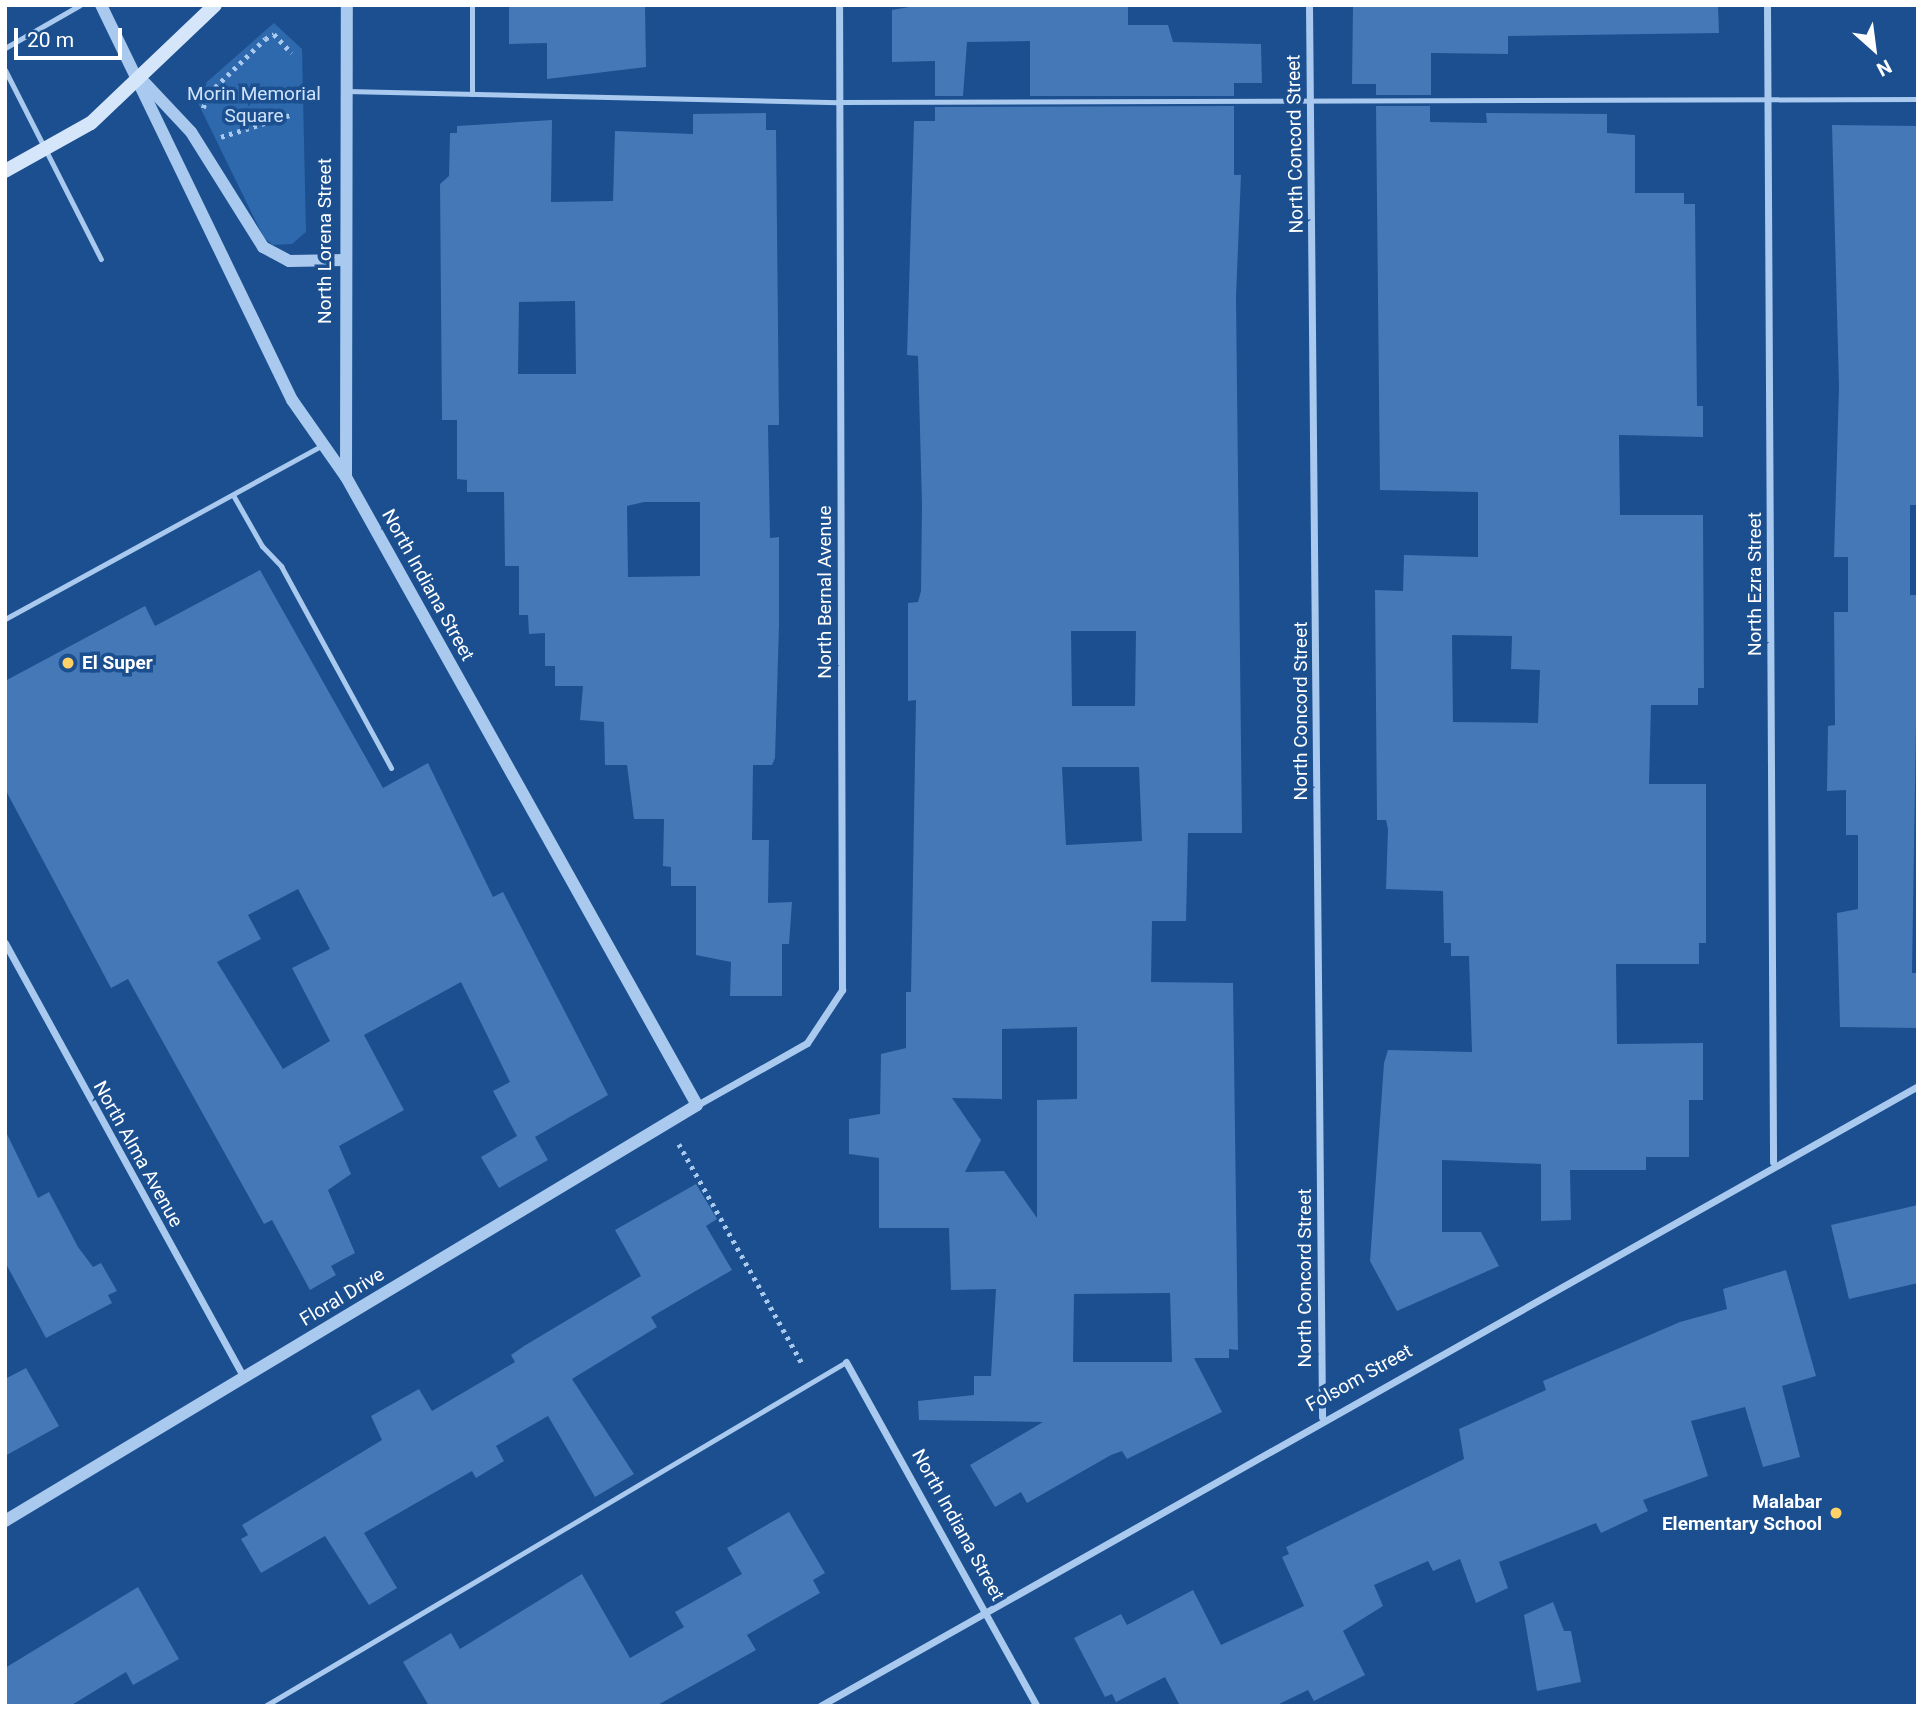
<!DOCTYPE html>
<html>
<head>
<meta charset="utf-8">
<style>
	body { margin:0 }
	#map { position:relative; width:1923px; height:1711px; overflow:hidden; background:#1b4f8f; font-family:Roboto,sans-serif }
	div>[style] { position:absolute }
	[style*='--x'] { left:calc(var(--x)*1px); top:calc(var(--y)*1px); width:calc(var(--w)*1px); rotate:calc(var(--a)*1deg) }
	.green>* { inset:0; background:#2e69ad }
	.building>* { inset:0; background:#4478b7 }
	.path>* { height:4.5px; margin-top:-2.25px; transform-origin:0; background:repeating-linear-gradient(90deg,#a9c9ee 0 3.5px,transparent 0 8.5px) }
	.service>* { height:5px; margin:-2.5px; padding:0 2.5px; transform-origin:2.5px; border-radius:2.5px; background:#a9c9ee }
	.minor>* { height:7px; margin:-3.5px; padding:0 3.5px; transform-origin:3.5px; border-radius:3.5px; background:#a9c9ee }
	.tertiary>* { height:12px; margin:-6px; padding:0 6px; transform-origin:6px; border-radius:6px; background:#a9c9ee }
	.secondary>* { height:14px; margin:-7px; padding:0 7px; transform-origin:7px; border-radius:7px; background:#d6e6fa }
	.dots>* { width:19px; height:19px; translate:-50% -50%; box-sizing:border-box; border:4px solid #1b4f8f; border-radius:50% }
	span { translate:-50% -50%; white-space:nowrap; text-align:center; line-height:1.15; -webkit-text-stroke:7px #1b4f8f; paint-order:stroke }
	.park-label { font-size:19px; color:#cfe3fa }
	.street-label { font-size:19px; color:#fff }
	.poi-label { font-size:19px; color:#fff; font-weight:700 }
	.left { translate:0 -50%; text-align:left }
	.right { translate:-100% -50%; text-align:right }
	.frame { position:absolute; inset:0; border:7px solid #fff; pointer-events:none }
	.north { position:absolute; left:1839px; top:14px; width:70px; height:70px; -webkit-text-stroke:5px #1b4f8f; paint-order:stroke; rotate:152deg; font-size:19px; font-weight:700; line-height:28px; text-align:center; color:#fff }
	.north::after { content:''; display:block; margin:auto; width:24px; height:32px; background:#fff; clip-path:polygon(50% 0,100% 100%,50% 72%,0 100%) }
	.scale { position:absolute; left:14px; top:28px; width:108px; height:32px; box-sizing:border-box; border:4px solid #fff; border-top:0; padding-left:9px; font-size:21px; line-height:24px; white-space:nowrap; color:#fff; -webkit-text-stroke:5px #1b4f8f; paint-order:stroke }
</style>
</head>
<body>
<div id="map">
	<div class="green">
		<div style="clip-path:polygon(274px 23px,302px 49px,306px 232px,292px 244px,273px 245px,264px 238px,197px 101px,200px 88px)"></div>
	</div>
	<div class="building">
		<div style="clip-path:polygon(509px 5px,645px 5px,646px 67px,547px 79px,547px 43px,509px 44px)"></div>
		<div style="clip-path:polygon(921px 5px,1128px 5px,1128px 25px,1168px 25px,1173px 42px,1261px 44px,1262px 83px,1234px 83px,1234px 96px,1030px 96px,1030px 41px,967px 42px,963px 96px,935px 96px,935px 61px,892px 62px,892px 10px)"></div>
		<div style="clip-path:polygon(1353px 5px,1718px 5px,1719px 33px,1508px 36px,1508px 54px,1431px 53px,1431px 95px,1376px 95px,1376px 84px,1352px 84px)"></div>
		<div style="clip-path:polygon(evenodd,1234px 106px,1234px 175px,1241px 175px,1236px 297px,1242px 833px,1188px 833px,1186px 921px,1152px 921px,1151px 982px,1233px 983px,1238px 1350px,1229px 1349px,1229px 1358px,1194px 1358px,1222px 1412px,1127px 1459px,1122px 1451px,1111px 1455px,1027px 1503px,1021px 1492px,995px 1507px,970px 1465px,1043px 1422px,919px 1420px,918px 1401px,974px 1395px,974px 1376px,991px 1376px,996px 1289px,951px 1290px,949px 1228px,879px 1228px,879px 1158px,849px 1154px,849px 1119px,880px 1114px,881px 1054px,906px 1048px,906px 992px,911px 992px,916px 700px,908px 701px,908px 603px,918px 602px,921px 591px,922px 504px,918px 356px,907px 355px,914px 121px,935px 121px,935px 107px,1234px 106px,1071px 631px,1136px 631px,1135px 706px,1072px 706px,1071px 631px,1234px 106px,1062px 767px,1139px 767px,1142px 841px,1066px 845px,1062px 767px,1234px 106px,1077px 1027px,1077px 1099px,1037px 1100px,1037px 1218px,1004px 1171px,965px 1172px,981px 1140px,952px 1098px,1002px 1099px,1002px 1029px,1077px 1027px,1234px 106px,1170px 1293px,1172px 1362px,1073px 1362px,1074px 1294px,1170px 1293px)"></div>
		<div style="clip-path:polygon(evenodd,1376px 106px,1430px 106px,1430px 122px,1487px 123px,1486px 113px,1607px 114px,1607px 133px,1635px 135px,1635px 193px,1684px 193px,1684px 204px,1695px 204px,1697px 406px,1703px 406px,1703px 437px,1619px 435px,1620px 515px,1703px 515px,1704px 688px,1698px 688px,1698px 705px,1651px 705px,1649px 784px,1706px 784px,1706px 943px,1699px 943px,1699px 964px,1616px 964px,1617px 1044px,1703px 1043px,1703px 1100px,1689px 1100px,1689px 1157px,1646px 1157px,1646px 1170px,1570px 1170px,1571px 1220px,1541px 1221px,1541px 1164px,1442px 1160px,1442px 1232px,1481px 1232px,1499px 1266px,1397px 1311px,1370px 1261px,1384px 1063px,1388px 1050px,1472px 1052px,1469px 956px,1451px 956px,1451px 943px,1444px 943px,1443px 891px,1386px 889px,1388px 829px,1386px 820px,1377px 820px,1375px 590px,1403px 591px,1404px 555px,1478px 557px,1478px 492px,1380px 490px,1376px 106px,1452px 635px,1512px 636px,1511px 669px,1540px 670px,1538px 723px,1453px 722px,1452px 635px)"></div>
		<div style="clip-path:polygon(evenodd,766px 113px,766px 130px,776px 130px,779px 425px,768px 425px,770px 538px,779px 537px,779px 625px,775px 758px,772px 765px,753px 765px,752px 840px,769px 840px,768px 903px,792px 902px,789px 944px,782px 944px,782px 996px,730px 996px,731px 962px,696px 955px,696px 886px,671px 886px,671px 867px,663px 866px,664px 819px,634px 819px,627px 765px,605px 765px,604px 722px,580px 720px,583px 686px,555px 686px,555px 666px,545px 666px,545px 633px,529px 634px,528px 615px,519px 615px,519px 566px,505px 566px,504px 492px,467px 492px,467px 480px,457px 479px,457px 420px,442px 420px,440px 184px,449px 176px,450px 133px,457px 133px,457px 126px,552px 120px,551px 202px,613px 201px,615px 131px,693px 134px,693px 114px,766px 113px,575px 301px,576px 374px,518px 374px,519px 302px,575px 301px,766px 113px,644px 502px,700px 502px,700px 576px,628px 577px,627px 506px,644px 502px)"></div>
		<div style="clip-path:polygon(1832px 125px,1918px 126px,1918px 505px,1910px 505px,1910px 595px,1918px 595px,1912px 973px,1918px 973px,1918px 1028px,1840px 1027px,1837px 913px,1858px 909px,1858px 835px,1846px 835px,1846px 790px,1827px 791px,1828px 726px,1835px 725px,1834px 612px,1848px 612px,1848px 557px,1834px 557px,1839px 387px)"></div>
		<div style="clip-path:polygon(evenodd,260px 570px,383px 788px,428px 763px,493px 897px,503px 892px,608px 1095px,535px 1137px,548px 1160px,499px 1188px,481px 1157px,517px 1136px,493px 1091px,510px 1082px,461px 982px,364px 1035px,404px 1110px,339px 1146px,351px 1174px,328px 1190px,355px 1253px,331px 1266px,336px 1275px,310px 1290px,272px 1220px,264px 1224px,128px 979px,111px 988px,5px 789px,5px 681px,145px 606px,155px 626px,260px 570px,298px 889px,330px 949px,292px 968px,330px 1041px,283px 1069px,217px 962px,261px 939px,248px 915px,298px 889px)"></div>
		<div style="clip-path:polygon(5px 1130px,38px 1198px,49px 1192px,78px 1247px,93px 1267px,101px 1263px,117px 1291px,108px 1295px,112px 1303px,46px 1338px,5px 1262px)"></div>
		<div style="clip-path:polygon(696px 1184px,717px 1219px,706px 1226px,732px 1270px,651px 1317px,657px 1327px,572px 1379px,634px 1474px,595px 1497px,548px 1416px,496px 1446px,504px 1461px,476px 1478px,472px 1471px,364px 1533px,397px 1588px,369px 1605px,325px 1536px,261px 1573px,241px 1539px,248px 1535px,242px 1525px,382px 1440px,371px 1416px,419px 1389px,432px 1411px,515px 1362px,511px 1355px,524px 1346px,641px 1276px,615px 1230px)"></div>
		<div style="clip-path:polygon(1918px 1205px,1918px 1283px,1849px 1299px,1831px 1225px)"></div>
		<div style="clip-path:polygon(1786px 1270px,1816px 1376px,1782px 1386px,1800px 1457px,1763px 1467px,1745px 1407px,1691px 1421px,1708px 1476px,1643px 1500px,1648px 1511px,1601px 1533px,1596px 1523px,1499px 1562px,1508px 1588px,1476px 1603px,1460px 1559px,1433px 1571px,1428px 1561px,1374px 1585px,1383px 1606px,1343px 1631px,1365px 1675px,1314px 1701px,1308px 1690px,1275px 1706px,1180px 1706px,1165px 1677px,1116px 1702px,1112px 1694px,1105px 1697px,1074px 1638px,1121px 1614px,1127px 1625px,1193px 1590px,1221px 1645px,1304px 1606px,1282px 1557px,1289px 1554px,1286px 1547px,1464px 1459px,1459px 1429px,1546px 1390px,1543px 1381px,1680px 1322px,1727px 1309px,1723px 1289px)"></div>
		<div style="clip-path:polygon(26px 1368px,59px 1426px,5px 1456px,5px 1379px)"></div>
		<div style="clip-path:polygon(789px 1512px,825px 1573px,813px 1580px,820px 1593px,747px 1635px,756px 1650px,656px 1706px,429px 1706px,403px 1662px,451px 1633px,460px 1649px,582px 1574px,630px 1658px,684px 1627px,675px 1612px,742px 1574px,727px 1548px)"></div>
		<div style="clip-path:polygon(138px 1587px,179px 1659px,133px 1685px,126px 1672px,70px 1706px,5px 1706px,5px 1668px)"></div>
		<div style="clip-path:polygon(1553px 1602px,1564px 1631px,1571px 1631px,1581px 1682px,1537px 1691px,1524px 1615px)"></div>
	</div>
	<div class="path">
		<div style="--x:203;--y:108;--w:16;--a:-68"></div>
		<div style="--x:209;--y:93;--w:78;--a:-44"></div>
		<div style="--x:265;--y:39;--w:10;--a:-29"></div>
		<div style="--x:274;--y:34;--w:26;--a:47"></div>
		<div style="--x:221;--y:137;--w:76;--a:-17.7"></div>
		<div style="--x:679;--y:1144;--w:251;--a:60.7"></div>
	</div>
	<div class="service">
		<div style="--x:5;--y:48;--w:86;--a:-29.8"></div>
		<div style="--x:5;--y:70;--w:212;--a:63.1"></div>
		<div style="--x:346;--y:91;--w:493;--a:1.3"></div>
		<div style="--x:839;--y:102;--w:1079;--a:-0.16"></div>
		<div style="--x:472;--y:94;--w:89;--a:-90"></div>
		<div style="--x:233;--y:495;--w:59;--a:60.4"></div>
		<div style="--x:262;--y:546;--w:28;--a:46"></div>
		<div style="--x:281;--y:566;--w:230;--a:61.4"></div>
		<div style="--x:5;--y:619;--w:362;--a:-28.7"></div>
		<div style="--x:265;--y:1706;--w:675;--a:-30.63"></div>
	</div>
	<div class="minor">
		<div style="--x:1309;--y:5;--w:1412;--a:89.47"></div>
		<div style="--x:1767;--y:5;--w:1157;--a:89.7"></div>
		<div style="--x:5;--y:943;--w:496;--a:61.2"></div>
		<div style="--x:697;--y:1105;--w:126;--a:-29.4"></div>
		<div style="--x:807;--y:1043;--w:64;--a:-56.6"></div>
		<div style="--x:842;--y:990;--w:985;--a:-90.17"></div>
		<div style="--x:846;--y:1362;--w:393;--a:61"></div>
		<div style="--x:820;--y:1706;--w:1261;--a:-29.45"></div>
	</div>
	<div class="tertiary">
		<div style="--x:145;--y:83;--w:67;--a:46.8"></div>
		<div style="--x:191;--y:132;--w:136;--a:57.9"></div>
		<div style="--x:263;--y:247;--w:30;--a:28"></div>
		<div style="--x:289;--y:261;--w:56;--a:-1"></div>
		<div style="--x:346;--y:477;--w:472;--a:-89.9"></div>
		<div style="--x:5;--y:1521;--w:807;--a:-31.01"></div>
		<div style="--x:697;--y:1105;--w:719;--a:-119.2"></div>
		<div style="--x:346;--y:477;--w:94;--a:-125"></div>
		<div style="--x:292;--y:400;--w:439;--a:-115.8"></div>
	</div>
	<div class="secondary">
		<div style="--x:5;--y:171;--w:98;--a:-29.2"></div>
		<div style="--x:91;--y:123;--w:171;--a:-43.6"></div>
	</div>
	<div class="dots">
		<div style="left:68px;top:663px;background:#ffd166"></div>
		<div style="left:1836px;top:1513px;background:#ffd166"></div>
	</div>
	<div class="park-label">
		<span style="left:254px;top:105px">Morin Memorial<br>Square</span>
	</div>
	<div class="street-label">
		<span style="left:1295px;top:144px;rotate:-91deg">North Concord Street</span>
		<span style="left:325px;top:241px;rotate:-90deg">North Lorena Street</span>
		<span style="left:1755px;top:584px;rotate:-90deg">North Ezra Street</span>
		<span style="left:428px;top:585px;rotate:61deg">North Indiana Street</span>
		<span style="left:825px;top:592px;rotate:-90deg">North Bernal Avenue</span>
		<span style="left:1301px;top:711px;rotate:-90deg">North Concord Street</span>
		<span style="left:138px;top:1154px;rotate:61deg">North Alma Avenue</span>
		<span style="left:1305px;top:1278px;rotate:-90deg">North Concord Street</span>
		<span style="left:342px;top:1297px;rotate:-31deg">Floral Drive</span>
		<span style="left:1359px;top:1378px;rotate:-29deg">Folsom Street</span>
		<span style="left:958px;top:1525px;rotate:61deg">North Indiana Street</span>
	</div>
	<div class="poi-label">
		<span class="left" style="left:82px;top:663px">El Super</span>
		<span class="right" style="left:1822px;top:1513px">Malabar<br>Elementary School</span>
	</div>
	<div class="frame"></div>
	<div class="north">N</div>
	<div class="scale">20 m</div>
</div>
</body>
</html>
